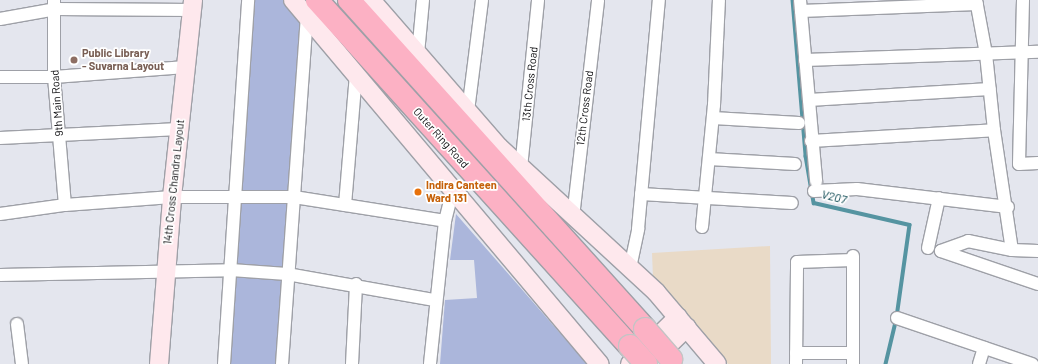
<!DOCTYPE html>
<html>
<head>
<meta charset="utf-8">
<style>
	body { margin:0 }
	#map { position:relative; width:1038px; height:364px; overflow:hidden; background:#e4e6ee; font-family:Barlow,sans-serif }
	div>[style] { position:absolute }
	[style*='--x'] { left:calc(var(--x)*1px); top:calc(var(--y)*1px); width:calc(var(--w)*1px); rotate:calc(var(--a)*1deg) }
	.industrial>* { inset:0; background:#e9dac7 }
	.green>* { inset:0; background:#abb6db }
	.stream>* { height:3.5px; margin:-1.75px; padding:0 1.75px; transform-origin:1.75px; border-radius:1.75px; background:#5594a1 }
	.roads { filter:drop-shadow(1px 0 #9ea0a7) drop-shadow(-1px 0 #9ea0a7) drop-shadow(0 1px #9ea0a7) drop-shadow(0 -1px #9ea0a7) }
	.street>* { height:12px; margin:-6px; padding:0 6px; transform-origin:6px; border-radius:6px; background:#fff }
	.secondary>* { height:18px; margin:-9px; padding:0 9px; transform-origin:9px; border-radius:9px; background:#fee8ed }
	.highway>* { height:22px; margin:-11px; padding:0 11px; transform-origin:11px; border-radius:11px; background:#fcb1c4 }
	.bridges { filter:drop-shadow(1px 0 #c4c4c5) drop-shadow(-1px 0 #c4c4c5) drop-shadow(0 1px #c4c4c5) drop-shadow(0 -1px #c4c4c5) }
	.highway-bridge>* { height:22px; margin:-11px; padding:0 11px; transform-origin:11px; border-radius:11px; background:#fcb1c4 }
	.dots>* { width:11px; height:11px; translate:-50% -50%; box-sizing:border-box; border:2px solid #fff; border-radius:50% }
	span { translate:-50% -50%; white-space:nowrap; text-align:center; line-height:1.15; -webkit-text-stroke:3.5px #fff; paint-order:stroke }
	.education-label { font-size:11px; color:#785e54; font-weight:700 }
	.left { translate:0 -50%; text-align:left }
	.street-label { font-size:11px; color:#0b0b0e }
	.food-label { font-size:11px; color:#c56008; font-weight:700 }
	.water-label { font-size:12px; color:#03414b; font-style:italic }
</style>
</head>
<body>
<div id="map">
	<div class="industrial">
		<div style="clip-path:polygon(770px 246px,771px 364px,728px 364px,653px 278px,652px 253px)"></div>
	</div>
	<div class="green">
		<div style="clip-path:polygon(248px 0,293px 0,307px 16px,282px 364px,224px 364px)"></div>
		<div style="clip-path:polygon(456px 214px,587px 364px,440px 364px,445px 300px,477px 298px,474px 260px,450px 260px)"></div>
	</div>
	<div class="stream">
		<div style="--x:793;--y:0;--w:157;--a:85.2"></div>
		<div style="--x:806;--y:156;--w:48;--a:80.3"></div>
		<div style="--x:814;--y:203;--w:98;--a:12.9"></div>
		<div style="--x:910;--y:225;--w:94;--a:98"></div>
		<div style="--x:897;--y:318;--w:47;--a:103.4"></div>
	</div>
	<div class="roads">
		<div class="street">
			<div style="--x:54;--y:0;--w:77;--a:90"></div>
			<div style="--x:54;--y:77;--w:128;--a:85.1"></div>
			<div style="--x:800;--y:0;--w:182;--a:84.9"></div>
			<div style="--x:976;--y:0;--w:55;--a:79.5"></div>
			<div style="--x:986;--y:54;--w:76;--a:84"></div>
			<div style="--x:994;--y:130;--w:121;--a:81.5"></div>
			<div style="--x:1023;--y:0;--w:164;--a:91.4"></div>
			<div style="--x:1019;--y:164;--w:19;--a:-3"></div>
			<div style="--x:801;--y:11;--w:176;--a:-2.3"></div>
			<div style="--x:0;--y:19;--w:57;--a:-10.1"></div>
			<div style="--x:56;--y:9;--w:136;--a:0.4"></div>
			<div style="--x:418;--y:54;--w:54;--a:-84.7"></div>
			<div style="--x:805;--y:60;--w:233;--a:-2"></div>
			<div style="--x:0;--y:77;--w:54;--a:0"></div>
			<div style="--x:54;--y:77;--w:132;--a:-4.3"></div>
			<div style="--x:809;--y:100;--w:181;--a:-3.5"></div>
			<div style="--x:468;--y:111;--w:112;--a:-82.8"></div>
			<div style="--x:713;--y:118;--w:86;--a:3.3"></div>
			<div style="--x:0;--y:138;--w:179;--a:-2.9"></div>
			<div style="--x:811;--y:141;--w:183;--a:-3.4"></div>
			<div style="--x:709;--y:159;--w:86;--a:3.3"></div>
			<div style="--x:521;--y:168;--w:169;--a:-84.2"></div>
			<div style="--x:814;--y:191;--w:43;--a:-2.7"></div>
			<div style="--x:857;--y:189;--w:152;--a:6.8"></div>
			<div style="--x:641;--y:194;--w:151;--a:3.4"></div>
			<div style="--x:345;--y:205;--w:131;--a:-85.2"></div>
			<div style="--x:0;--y:214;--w:66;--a:-7.9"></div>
			<div style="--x:65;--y:205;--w:107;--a:-4.3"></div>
			<div style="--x:172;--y:197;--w:122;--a:0"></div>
			<div style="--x:294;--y:197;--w:153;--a:9"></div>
			<div style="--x:445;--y:221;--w:144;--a:96"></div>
			<div style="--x:573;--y:217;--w:218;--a:-83.4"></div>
			<div style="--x:445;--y:221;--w:32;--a:-76"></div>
			<div style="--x:702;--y:227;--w:123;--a:-84.4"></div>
			<div style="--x:714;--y:105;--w:105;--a:-87.3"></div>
			<div style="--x:928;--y:248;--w:51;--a:-77.6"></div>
			<div style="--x:941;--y:251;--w:102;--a:18.8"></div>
			<div style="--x:941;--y:251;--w:29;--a:-20"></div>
			<div style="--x:968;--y:241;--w:45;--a:11.6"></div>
			<div style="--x:1012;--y:250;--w:26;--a:2"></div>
			<div style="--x:853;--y:256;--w:108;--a:90"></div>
			<div style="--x:630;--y:268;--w:40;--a:-78"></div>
			<div style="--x:638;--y:229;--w:230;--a:-84.8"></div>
			<div style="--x:0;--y:275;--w:231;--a:-1.2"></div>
			<div style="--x:231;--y:270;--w:56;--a:4.1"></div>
			<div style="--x:287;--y:274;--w:150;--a:10"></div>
			<div style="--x:897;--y:318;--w:143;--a:18.8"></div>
			<div style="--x:17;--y:324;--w:40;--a:82.9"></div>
			<div style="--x:796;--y:353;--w:57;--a:0"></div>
			<div style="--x:224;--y:364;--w:365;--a:-86.2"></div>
			<div style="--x:282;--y:364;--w:349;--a:-85.9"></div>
			<div style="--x:352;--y:364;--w:80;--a:-87.1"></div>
			<div style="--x:796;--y:364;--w:102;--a:-89.4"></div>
			<div style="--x:797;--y:262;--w:56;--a:-2"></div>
			<div style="--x:979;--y:364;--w:17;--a:-73"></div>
		</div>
		<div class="secondary">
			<div style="--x:293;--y:0;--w:476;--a:49.9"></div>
			<div style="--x:371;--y:0;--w:195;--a:49"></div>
			<div style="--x:499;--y:147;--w:214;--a:42.7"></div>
			<div style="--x:656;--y:292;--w:94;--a:49.7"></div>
			<div style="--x:653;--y:360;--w:47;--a:-44.1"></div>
			<div style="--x:159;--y:364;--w:168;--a:-85.5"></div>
			<div style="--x:172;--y:197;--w:198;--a:-83.9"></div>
			<div style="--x:630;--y:364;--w:67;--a:-44.4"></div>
		</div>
		<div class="highway">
			<div style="--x:317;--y:0;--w:467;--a:47.9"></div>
			<div style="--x:349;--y:0;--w:443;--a:48"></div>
		</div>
	</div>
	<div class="bridges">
		<div class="highway-bridge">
			<div style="--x:645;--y:329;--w:40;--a:49"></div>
			<div style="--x:630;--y:346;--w:24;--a:48"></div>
		</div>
	</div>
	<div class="dots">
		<div style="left:74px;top:60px;background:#8d6e63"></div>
		<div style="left:418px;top:192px;background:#e8710a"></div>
	</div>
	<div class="education-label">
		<span class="left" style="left:82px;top:60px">Public Library<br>- Suvarna Layout</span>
	</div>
	<div class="street-label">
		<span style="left:530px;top:84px;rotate:-84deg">13th Cross Road</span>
		<span style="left:57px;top:103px;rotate:-94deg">9th Main Road</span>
		<span style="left:585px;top:108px;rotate:-83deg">12th Cross Road</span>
		<span style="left:441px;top:138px;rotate:48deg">Outer Ring Road</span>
		<span style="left:174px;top:182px;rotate:-84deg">14th Cross Chandra Layout</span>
	</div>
	<div class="food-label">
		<span class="left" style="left:426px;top:192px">Indira Canteen<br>Ward 131</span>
	</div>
	<div class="water-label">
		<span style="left:834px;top:197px;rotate:14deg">V207</span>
	</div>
</div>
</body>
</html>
